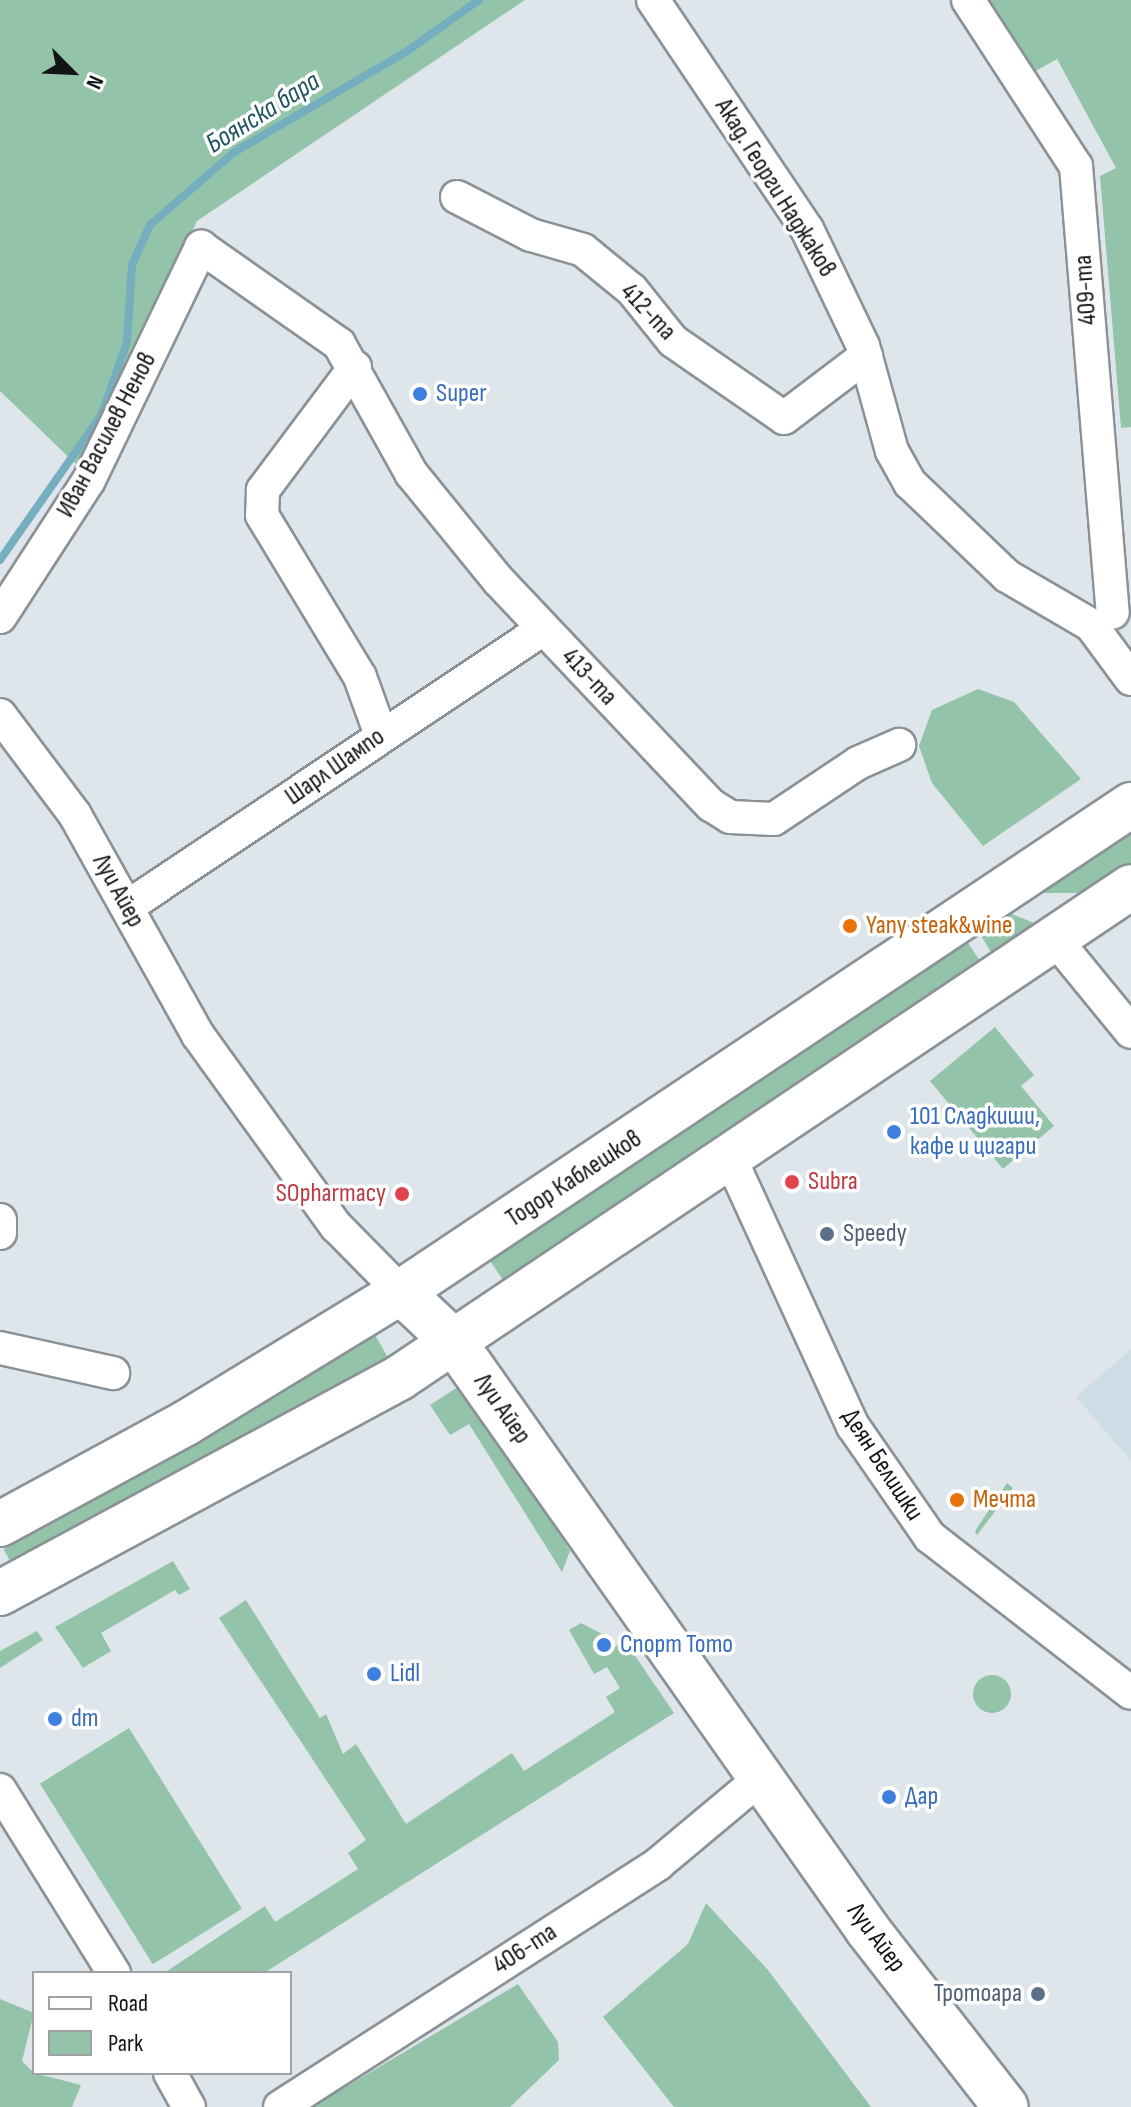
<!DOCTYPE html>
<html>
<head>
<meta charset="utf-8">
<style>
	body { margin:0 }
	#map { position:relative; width:1131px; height:2107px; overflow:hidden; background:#dfe6eb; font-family:"Sofia Sans Condensed",sans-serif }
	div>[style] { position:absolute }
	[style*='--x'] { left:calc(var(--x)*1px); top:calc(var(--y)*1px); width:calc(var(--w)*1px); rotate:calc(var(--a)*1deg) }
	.built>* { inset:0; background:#cedce6 }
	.green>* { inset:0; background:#93c3a8; transform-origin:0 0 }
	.round { border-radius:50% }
	.stream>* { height:8px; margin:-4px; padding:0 4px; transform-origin:4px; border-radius:4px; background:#74aebf }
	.roads { filter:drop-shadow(2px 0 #8b9297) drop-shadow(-2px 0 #8b9297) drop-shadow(0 2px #8b9297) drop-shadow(0 -2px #8b9297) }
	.minor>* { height:32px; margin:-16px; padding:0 16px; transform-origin:16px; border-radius:16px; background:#fff }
	.secondary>* { height:44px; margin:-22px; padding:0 22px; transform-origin:22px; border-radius:22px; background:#fff }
	.primary>* { height:44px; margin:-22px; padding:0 22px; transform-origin:22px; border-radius:22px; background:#fff }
	.dots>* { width:22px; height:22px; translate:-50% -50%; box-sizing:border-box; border:4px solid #fff; border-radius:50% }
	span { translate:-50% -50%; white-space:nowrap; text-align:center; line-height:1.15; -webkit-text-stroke:7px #fff; paint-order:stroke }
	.street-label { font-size:26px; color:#121416 }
	.shop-label { font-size:26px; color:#366cbe }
	.left { translate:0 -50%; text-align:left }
	.food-label { font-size:26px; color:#c56008 }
	.health-label { font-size:26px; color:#be3a42 }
	.right { translate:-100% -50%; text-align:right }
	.service-label { font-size:26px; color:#4e5e75 }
	.water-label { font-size:28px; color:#20525f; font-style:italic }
	.legend { position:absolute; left:32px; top:1971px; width:260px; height:104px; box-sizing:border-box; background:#fff; border:2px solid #a0a1a2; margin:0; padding:10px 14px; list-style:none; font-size:24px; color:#121416 }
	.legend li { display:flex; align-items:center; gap:16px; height:40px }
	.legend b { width:40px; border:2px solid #a0a1a2 }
	.north { position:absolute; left:32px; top:32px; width:80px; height:80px; -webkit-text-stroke:6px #fff; paint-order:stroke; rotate:114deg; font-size:22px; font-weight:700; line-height:32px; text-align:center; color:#121416 }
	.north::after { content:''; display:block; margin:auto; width:28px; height:36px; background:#121416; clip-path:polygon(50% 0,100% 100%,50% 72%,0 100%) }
</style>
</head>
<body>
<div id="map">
	<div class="built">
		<div style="clip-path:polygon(1131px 1349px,1131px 1461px,1076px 1397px)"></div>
	</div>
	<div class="green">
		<div style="clip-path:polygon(0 0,525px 0,197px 221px,82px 470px,0 391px)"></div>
		<div style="clip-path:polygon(988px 0,1131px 0,1131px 427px,1121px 428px,1100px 176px,1116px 168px,1057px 59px,1034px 72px)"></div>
		<div style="clip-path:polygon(978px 689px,1014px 702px,1081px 779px,983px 846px,932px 783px,919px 746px,932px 710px)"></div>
		<div style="clip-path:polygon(1131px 832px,1131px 865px,1115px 875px,1086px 893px,1037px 893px)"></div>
		<div style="clip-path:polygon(1007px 912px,1039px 925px,992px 954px,979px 932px)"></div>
		<div style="left:966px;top:940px;width:29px;height:574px;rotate:56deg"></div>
		<div style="clip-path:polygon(995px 1027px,1034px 1075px,1021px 1086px,1054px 1126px,1003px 1169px,930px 1081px)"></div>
		<div style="left:375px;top:1335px;width:30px;height:429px;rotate:60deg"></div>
		<div style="clip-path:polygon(464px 1383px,570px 1551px,562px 1572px,469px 1424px,450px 1435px,430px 1405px)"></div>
		<div style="clip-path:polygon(1007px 1483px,1013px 1488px,977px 1535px,975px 1531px)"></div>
		<div style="clip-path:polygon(173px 1561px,190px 1589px,179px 1595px,175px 1590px,101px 1633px,111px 1651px,83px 1668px,55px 1627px)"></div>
		<div style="clip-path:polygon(246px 1600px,320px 1718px,326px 1714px,343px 1754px,356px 1744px,406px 1824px,512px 1753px,524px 1771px,615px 1712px,606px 1697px,620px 1688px,607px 1667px,594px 1674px,569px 1630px,581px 1623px,606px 1636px,595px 1643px,602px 1654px,625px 1641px,674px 1713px,264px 1973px,164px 1973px,265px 1906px,275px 1922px,358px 1869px,348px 1853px,366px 1840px,219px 1618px)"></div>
		<div style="clip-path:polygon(37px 1631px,43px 1640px,0 1668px,0 1651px)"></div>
		<div class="round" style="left:973px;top:1675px;width:38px;height:38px"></div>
		<div style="left:129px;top:1728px;width:213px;height:105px;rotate:58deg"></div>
		<div style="clip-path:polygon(706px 1903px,768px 1970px,871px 2107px,674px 2107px,603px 2017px,688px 1944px)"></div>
		<div style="clip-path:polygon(518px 1984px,558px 2042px,559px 2060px,510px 2107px,312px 2107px)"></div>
		<div style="clip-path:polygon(0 1999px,34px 2013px,22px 2061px,34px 2073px,81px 2085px,72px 2107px,0 2107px)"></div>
	</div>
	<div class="stream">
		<div style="--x:0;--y:560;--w:176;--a:-55"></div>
		<div style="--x:101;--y:416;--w:78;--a:-70.6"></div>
		<div style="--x:127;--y:342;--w:77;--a:-86.3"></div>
		<div style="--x:132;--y:265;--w:44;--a:-65.8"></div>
		<div style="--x:150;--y:225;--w:110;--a:-40.9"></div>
		<div style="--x:233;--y:153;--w:200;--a:-30.3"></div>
		<div style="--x:406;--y:52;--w:90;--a:-35.5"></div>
	</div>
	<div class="roads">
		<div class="minor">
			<div style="--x:653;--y:0;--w:276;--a:56.1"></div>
			<div style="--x:807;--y:229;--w:130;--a:64.4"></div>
			<div style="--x:863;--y:346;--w:109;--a:74.6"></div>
			<div style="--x:892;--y:451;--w:37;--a:61"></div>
			<div style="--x:910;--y:483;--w:134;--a:43.8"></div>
			<div style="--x:1007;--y:576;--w:97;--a:30.3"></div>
			<div style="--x:1091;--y:625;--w:67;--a:53.5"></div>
			<div style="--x:968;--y:0;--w:198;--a:57"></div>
			<div style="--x:1076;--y:166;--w:448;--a:85.3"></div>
			<div style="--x:457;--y:197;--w:83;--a:27.2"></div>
			<div style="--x:531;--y:235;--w:54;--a:16.1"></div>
			<div style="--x:583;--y:250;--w:63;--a:39.2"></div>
			<div style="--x:632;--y:290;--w:65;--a:51.2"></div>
			<div style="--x:673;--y:341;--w:135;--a:34.7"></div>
			<div style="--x:784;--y:418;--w:103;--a:-37.1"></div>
			<div style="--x:355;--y:367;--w:154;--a:126.8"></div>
			<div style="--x:263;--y:490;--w:25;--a:92"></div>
			<div style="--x:262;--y:515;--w:189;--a:58.8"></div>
			<div style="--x:360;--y:677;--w:62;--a:70.1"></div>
			<div style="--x:0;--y:617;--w:163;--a:-57"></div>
			<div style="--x:89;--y:480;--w:259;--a:-64.3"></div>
			<div style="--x:201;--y:247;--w:169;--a:35.1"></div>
			<div style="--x:339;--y:344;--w:148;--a:60.8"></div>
			<div style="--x:411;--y:473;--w:138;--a:50.9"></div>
			<div style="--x:498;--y:580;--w:310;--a:46.6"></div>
			<div style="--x:711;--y:805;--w:22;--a:32"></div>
			<div style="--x:730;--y:817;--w:44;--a:2.6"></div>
			<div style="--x:774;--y:819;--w:101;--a:-33.7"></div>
			<div style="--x:858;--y:763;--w:45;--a:-23.7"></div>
			<div style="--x:0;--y:715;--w:125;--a:53.1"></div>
			<div style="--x:75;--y:815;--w:252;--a:60.8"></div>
			<div style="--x:198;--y:1035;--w:236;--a:54.2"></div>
			<div style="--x:336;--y:1226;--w:93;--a:45.4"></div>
			<div style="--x:127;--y:907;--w:500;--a:-33.75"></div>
			<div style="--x:1055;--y:939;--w:120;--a:50.7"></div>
			<div style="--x:731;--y:1160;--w:293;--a:65.4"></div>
			<div style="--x:853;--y:1426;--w:135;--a:55.3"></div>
			<div style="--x:930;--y:1537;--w:254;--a:37.8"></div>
			<div style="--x:0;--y:1220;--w:13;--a:90"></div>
			<div style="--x:0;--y:1348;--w:116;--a:12.5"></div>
			<div style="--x:0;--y:1790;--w:216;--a:58.1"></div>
			<div style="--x:170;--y:2073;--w:39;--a:61"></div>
			<div style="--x:280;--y:2107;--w:449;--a:-32.7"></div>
			<div style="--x:658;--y:1864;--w:134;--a:-39.9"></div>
		</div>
		<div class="secondary">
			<div style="--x:401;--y:1292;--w:73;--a:43.3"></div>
			<div style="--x:454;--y:1342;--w:719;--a:54.85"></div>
			<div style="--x:868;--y:1930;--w:224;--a:52.1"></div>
		</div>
		<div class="primary">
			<div style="--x:0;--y:1524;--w:212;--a:-28.5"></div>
			<div style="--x:186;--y:1423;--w:252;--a:-31.4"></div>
			<div style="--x:401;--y:1292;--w:878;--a:-33.71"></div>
			<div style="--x:0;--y:1593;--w:453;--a:-28.3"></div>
			<div style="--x:399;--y:1378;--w:881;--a:-33.85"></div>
		</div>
	</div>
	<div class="dots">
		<div style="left:420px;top:394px;background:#3f7fe0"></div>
		<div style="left:850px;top:926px;background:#e8710a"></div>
		<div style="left:894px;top:1132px;background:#3f7fe0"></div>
		<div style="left:792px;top:1182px;background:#e0444e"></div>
		<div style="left:402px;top:1194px;background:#e0444e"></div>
		<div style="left:827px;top:1234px;background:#5c6f8a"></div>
		<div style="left:957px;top:1500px;background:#e8710a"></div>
		<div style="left:604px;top:1645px;background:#3f7fe0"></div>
		<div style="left:374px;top:1674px;background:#3f7fe0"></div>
		<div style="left:55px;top:1719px;background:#3f7fe0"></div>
		<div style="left:889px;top:1797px;background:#3f7fe0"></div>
		<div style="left:1038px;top:1994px;background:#5c6f8a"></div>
	</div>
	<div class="street-label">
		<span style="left:775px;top:188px;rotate:58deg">Акад. Георги Наджаков</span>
		<span style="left:1086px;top:290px;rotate:-94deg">409-та</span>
		<span style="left:648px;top:312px;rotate:47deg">412-та</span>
		<span style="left:107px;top:435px;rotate:-62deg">Иван Василев Ненов</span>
		<span style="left:589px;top:677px;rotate:47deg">413-та</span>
		<span style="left:335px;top:767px;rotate:-35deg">Шарл Шампо</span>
		<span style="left:118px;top:891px;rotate:61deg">Луи Айер</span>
		<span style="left:574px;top:1179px;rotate:-33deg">Тодор Каблешков</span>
		<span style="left:502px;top:1409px;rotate:55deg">Луи Айер</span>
		<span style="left:882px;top:1465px;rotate:57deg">Деян Белишки</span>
		<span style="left:876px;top:1938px;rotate:53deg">Луи Айер</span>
		<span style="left:525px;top:1949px;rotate:-33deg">406-та</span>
	</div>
	<div class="shop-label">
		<span class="left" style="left:436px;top:394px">Super</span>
		<span class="left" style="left:910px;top:1132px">101 Сладкиши,<br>кафе и цигари</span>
		<span class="left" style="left:620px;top:1645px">Спорт Тото</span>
		<span class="left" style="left:390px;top:1674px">Lidl</span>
		<span class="left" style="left:71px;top:1719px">dm</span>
		<span class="left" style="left:905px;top:1797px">Дар</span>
	</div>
	<div class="food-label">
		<span class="left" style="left:866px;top:926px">Yany steak&amp;wine</span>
		<span class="left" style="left:973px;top:1500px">Мечта</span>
	</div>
	<div class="health-label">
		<span class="left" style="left:808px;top:1182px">Subra</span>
		<span class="right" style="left:386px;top:1194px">SOpharmacy</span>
	</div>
	<div class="service-label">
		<span class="left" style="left:843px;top:1234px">Speedy</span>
		<span class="right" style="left:1022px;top:1994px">Тротоара</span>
	</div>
	<div class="water-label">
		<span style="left:263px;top:113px;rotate:-32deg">Боянска бара</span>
	</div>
	<ul class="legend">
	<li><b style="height:10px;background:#fff"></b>Road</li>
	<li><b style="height:22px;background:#93c3a8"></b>Park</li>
	</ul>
	<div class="north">N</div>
</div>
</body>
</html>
